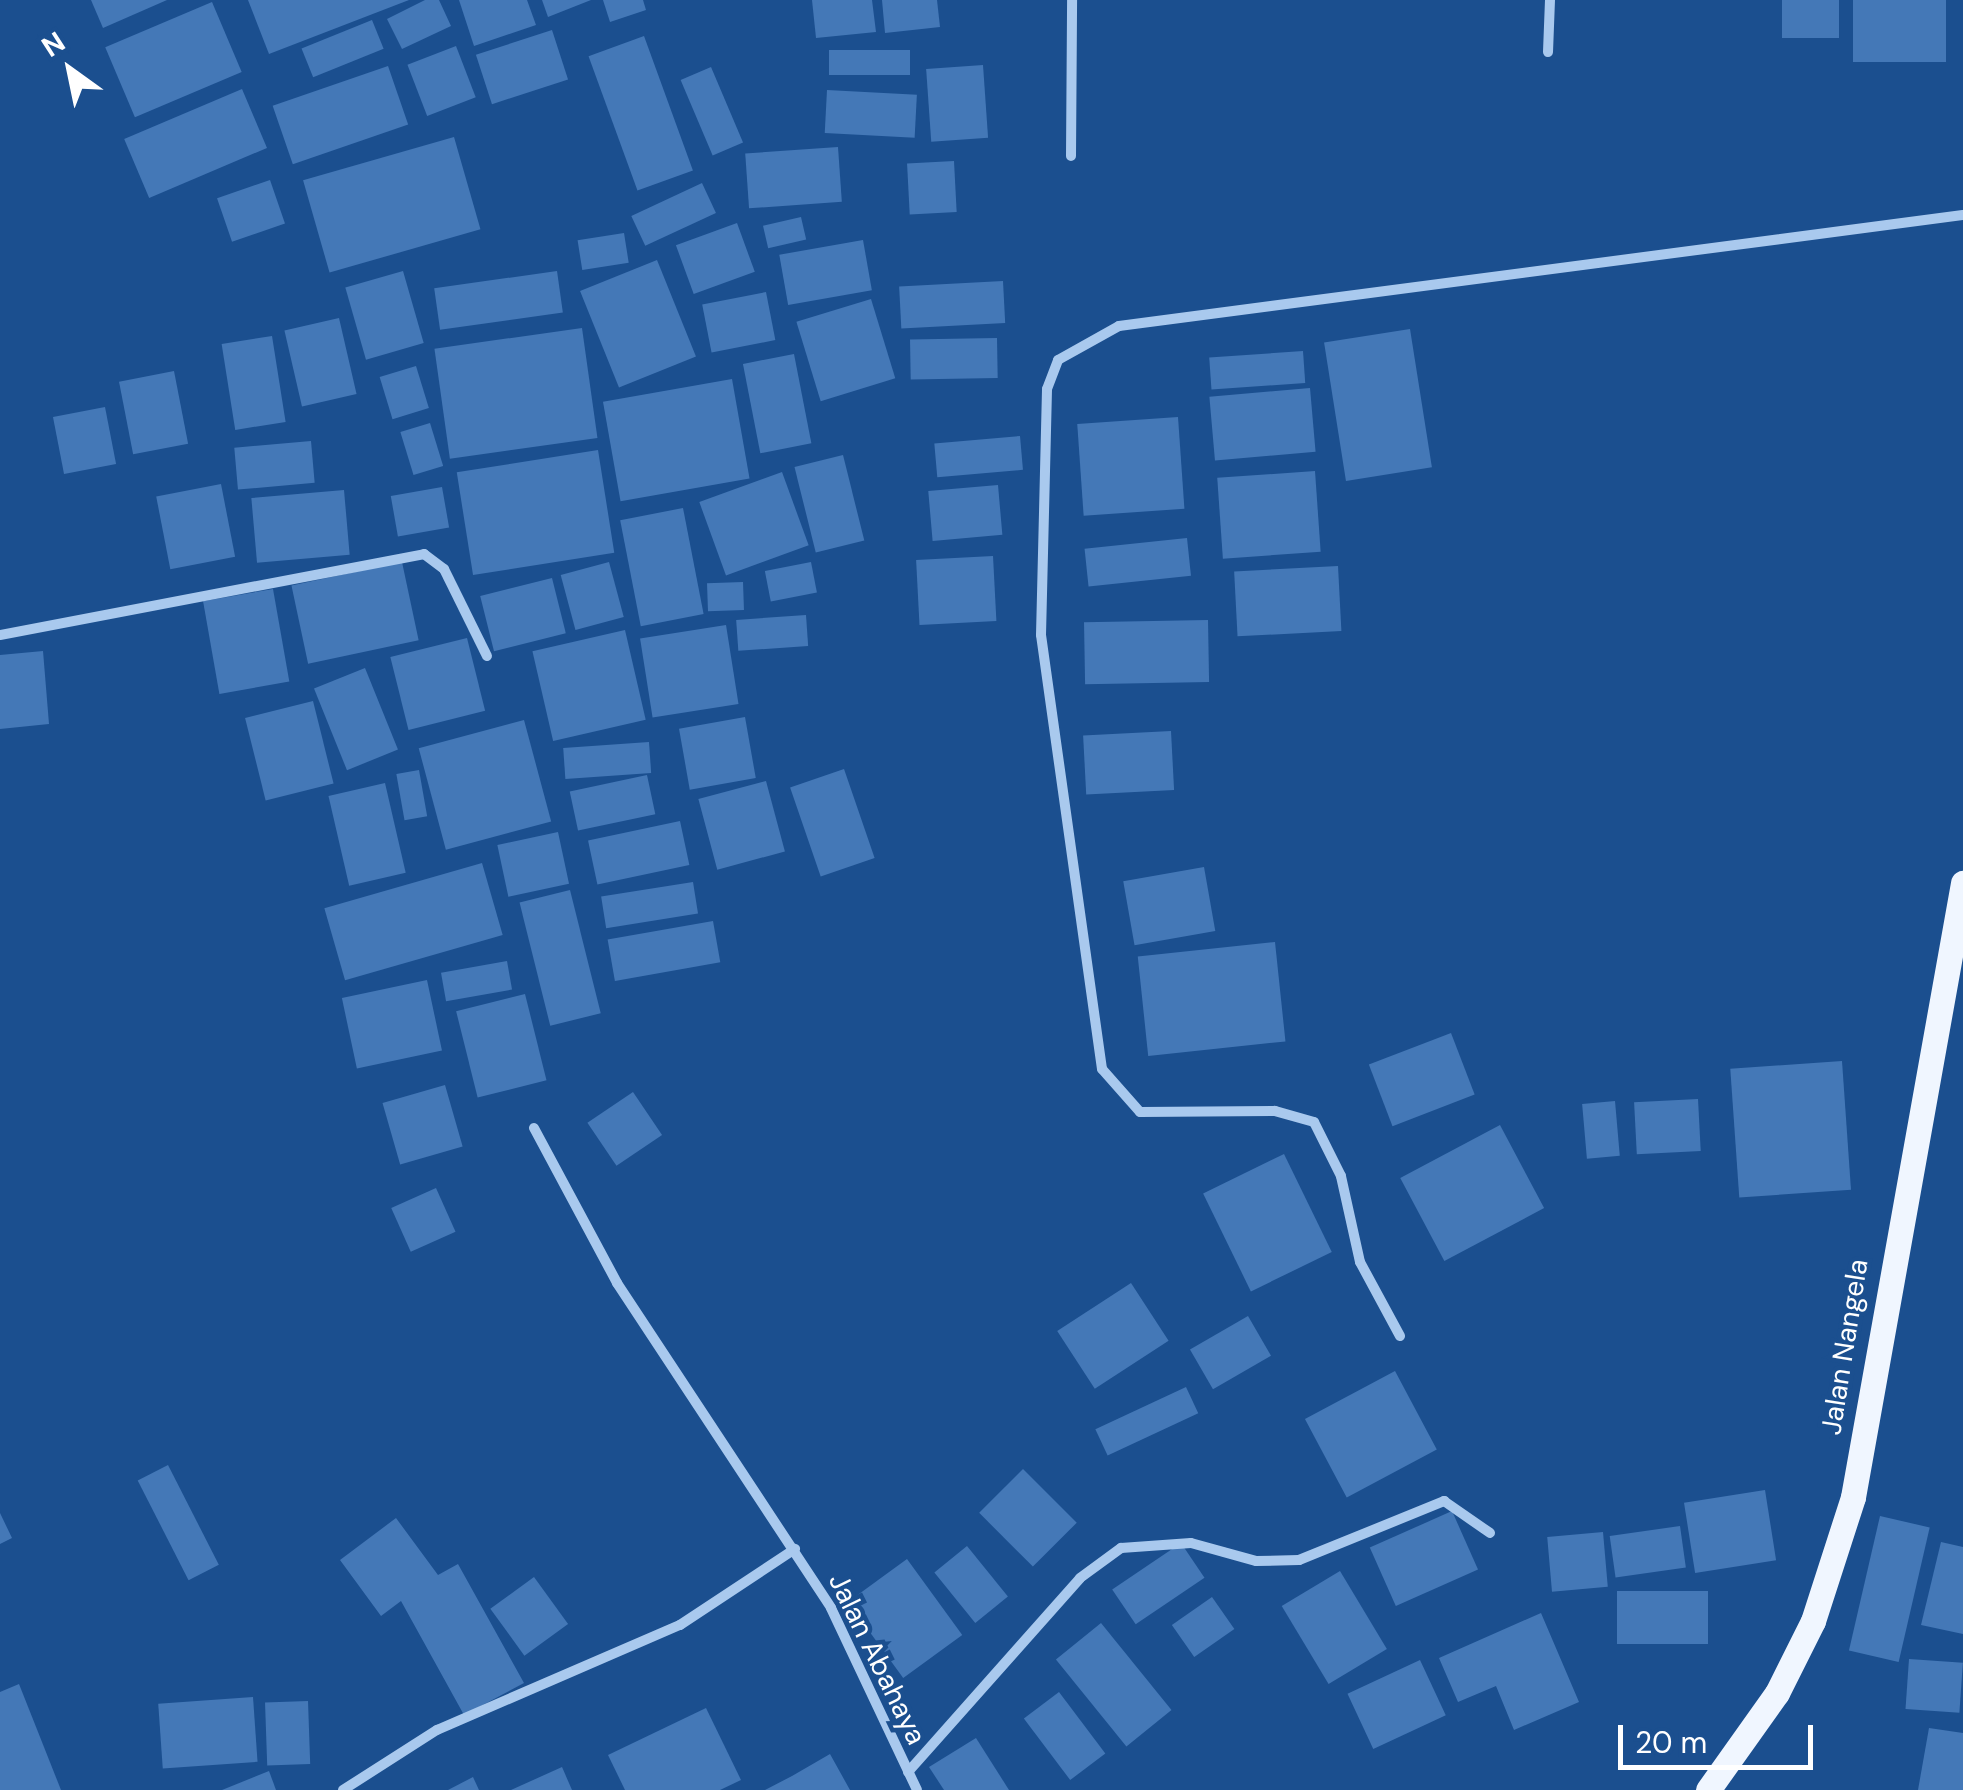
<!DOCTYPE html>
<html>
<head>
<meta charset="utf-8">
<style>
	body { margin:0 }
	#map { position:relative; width:1963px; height:1790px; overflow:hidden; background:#1b4f8f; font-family:"DM Sans",sans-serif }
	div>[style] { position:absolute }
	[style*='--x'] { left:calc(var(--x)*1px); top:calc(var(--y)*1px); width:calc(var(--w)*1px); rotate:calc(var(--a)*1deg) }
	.building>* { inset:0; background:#4478b7; transform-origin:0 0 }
	.street>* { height:10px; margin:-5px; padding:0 5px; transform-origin:5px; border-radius:5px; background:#a9c9ee }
	.primary>* { height:25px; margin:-12.5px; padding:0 12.5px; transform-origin:12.5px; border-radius:12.5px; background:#f0f6ff }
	span { translate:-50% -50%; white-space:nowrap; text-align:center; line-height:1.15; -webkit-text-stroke:9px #1b4f8f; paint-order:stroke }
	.street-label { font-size:28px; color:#fff }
	.north { position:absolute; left:20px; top:20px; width:100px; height:100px; -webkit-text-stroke:8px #1b4f8f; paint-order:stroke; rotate:327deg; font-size:28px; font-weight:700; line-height:40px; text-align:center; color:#fff }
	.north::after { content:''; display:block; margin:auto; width:35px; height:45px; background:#fff; clip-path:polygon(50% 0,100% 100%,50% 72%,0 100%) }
	.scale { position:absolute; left:1618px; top:1725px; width:195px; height:45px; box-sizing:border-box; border:5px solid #fff; border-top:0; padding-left:12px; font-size:30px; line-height:35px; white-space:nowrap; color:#fff; -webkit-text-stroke:8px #1b4f8f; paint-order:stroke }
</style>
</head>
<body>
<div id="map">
	<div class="building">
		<div style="clip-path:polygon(91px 0,167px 0,103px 28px)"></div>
		<div style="clip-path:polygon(248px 0,409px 0,269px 54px)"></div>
		<div style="clip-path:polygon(425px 0,439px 0,451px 26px,402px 49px,387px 19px)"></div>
		<div style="clip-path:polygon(459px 0,527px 0,536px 25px,474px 46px)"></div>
		<div style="clip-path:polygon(542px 0,591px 0,548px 17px)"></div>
		<div style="clip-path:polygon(603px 0,643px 0,646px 10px,610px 22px)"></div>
		<div style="clip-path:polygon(812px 0,872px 0,876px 32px,816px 38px)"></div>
		<div style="clip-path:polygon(882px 0,937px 0,940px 27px,885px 33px)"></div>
		<div style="left:1782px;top:0;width:57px;height:38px"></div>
		<div style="left:1853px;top:0;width:93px;height:62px"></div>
		<div style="left:212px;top:2px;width:76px;height:116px;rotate:67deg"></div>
		<div style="left:372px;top:20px;width:31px;height:76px;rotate:68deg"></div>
		<div style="left:552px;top:30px;width:52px;height:80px;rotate:72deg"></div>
		<div style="left:644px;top:36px;width:143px;height:59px;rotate:70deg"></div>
		<div style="left:456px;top:46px;width:55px;height:52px;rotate:69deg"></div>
		<div style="left:910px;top:50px;width:25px;height:81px;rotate:90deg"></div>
		<div style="left:983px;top:65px;width:73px;height:57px;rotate:86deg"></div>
		<div style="left:388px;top:66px;width:62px;height:122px;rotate:71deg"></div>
		<div style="left:711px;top:67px;width:82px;height:33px;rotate:67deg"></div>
		<div style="left:242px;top:89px;width:64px;height:128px;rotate:67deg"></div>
		<div style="left:827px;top:90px;width:90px;height:43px;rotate:3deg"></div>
		<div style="left:454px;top:137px;width:96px;height:157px;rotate:74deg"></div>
		<div style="left:838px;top:147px;width:55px;height:93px;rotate:86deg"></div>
		<div style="left:954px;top:161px;width:51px;height:47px;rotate:87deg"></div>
		<div style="left:270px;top:180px;width:46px;height:56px;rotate:71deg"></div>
		<div style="left:702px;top:183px;width:33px;height:78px;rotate:65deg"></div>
		<div style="left:801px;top:217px;width:23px;height:39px;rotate:77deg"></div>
		<div style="left:737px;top:223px;width:52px;height:65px;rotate:70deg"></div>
		<div style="left:624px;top:233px;width:30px;height:47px;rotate:81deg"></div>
		<div style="left:863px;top:240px;width:51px;height:85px;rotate:80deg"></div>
		<div style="left:657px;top:260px;width:104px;height:83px;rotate:68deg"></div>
		<div style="left:403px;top:271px;width:75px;height:60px;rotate:74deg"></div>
		<div style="left:557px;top:271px;width:42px;height:124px;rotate:82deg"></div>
		<div style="left:1003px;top:281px;width:42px;height:104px;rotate:87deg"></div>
		<div style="left:766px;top:292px;width:49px;height:65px;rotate:79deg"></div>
		<div style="left:871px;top:299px;width:83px;height:78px;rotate:73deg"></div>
		<div style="left:339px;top:318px;width:78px;height:56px;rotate:77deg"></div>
		<div style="left:582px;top:328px;width:111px;height:149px;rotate:82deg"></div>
		<div style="left:1410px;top:329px;width:140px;height:87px;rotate:81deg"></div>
		<div style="left:272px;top:336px;width:87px;height:51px;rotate:81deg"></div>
		<div style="left:997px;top:338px;width:40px;height:87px;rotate:89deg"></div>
		<div style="left:1303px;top:351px;width:32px;height:94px;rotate:86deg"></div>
		<div style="left:794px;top:354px;width:91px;height:52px;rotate:79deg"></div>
		<div style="left:416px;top:366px;width:44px;height:38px;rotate:73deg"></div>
		<div style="left:174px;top:371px;width:74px;height:56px;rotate:79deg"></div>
		<div style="left:732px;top:379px;width:101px;height:131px;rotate:80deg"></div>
		<div style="left:1310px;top:388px;width:64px;height:101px;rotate:85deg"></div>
		<div style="left:105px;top:407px;width:58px;height:53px;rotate:79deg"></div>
		<div style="left:1178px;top:417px;width:92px;height:101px;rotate:86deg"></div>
		<div style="left:430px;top:423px;width:45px;height:31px;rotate:73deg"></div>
		<div style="left:1020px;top:436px;width:34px;height:86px;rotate:85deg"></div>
		<div style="left:311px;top:441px;width:42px;height:77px;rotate:85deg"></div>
		<div style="left:598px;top:450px;width:104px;height:143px;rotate:81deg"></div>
		<div style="left:843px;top:455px;width:88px;height:50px;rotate:76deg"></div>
		<div style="left:1315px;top:471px;width:81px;height:98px;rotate:86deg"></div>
		<div style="left:782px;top:472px;width:78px;height:88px;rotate:70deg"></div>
		<div style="left:221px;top:484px;width:74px;height:66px;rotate:79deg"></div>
		<div style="left:998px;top:485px;width:50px;height:70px;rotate:85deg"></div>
		<div style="left:442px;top:487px;width:41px;height:52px;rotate:80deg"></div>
		<div style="left:344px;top:490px;width:65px;height:93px;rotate:85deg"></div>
		<div style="left:683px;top:508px;width:108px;height:64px;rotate:79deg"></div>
		<div style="left:1187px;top:538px;width:38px;height:103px;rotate:84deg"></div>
		<div style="left:993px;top:556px;width:65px;height:77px;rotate:87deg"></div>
		<div style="left:402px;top:562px;width:80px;height:113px;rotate:78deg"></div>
		<div style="left:609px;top:562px;width:57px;height:50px;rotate:75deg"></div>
		<div style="left:811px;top:562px;width:31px;height:47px;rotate:79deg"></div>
		<div style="left:1338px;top:566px;width:65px;height:104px;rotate:87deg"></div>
		<div style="left:552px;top:578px;width:57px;height:74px;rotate:76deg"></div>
		<div style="left:743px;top:582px;width:28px;height:36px;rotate:88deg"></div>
		<div style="left:273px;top:589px;width:94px;height:71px;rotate:80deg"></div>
		<div style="left:806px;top:615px;width:31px;height:70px;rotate:86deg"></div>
		<div style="left:1208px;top:620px;width:62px;height:124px;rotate:89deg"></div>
		<div style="left:726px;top:625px;width:80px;height:87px;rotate:81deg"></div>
		<div style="left:625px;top:630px;width:92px;height:95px;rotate:77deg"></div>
		<div style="left:467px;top:638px;width:75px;height:79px;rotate:76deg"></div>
		<div style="clip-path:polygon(43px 651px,49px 724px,0 729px,0 655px)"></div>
		<div style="left:365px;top:668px;width:88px;height:55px;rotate:68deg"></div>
		<div style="left:313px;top:701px;width:85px;height:70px;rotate:76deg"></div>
		<div style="left:745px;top:717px;width:62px;height:67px;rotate:80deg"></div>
		<div style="left:524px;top:720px;width:105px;height:109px;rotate:75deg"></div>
		<div style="left:1171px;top:731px;width:59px;height:88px;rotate:87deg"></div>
		<div style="left:649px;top:742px;width:31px;height:86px;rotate:86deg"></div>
		<div style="left:844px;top:769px;width:94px;height:57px;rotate:71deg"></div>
		<div style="left:419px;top:770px;width:47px;height:23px;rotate:80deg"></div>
		<div style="left:647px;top:775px;width:40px;height:79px;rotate:78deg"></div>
		<div style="left:766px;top:781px;width:73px;height:70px;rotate:75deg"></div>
		<div style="left:385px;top:783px;width:92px;height:58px;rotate:77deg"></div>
		<div style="left:680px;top:821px;width:45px;height:94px;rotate:78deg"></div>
		<div style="left:558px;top:832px;width:53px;height:62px;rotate:78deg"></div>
		<div style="left:482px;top:863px;width:75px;height:164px;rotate:74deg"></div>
		<div style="left:1204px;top:867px;width:65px;height:82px;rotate:80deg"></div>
		<div style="left:693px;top:882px;width:32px;height:93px;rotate:81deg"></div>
		<div style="left:570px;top:890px;width:127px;height:52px;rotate:76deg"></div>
		<div style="left:713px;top:921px;width:42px;height:107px;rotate:80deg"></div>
		<div style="left:1275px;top:942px;width:100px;height:138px;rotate:84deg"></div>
		<div style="left:507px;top:961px;width:29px;height:67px;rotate:80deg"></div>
		<div style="left:427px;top:980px;width:72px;height:87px;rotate:78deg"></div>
		<div style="left:525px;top:994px;width:89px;height:71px;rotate:76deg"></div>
		<div style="left:1451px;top:1033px;width:66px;height:88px;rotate:69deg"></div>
		<div style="left:1842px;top:1061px;width:129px;height:112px;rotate:86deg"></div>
		<div style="left:445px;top:1085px;width:64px;height:65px;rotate:74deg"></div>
		<div style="left:633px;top:1092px;width:52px;height:55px;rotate:56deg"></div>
		<div style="left:1698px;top:1099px;width:52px;height:64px;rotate:87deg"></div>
		<div style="left:1615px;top:1101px;width:55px;height:33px;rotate:85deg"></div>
		<div style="left:1500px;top:1125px;width:94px;height:113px;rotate:62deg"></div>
		<div style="left:1284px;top:1154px;width:109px;height:90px;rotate:64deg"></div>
		<div style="left:436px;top:1188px;width:48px;height:49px;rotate:66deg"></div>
		<div style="left:1131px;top:1283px;width:69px;height:88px;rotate:57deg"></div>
		<div style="left:1248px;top:1316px;width:46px;height:67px;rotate:60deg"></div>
		<div style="left:1395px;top:1371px;width:89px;height:102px;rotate:62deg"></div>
		<div style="left:1186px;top:1387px;width:29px;height:100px;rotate:65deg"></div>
		<div style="left:168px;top:1465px;width:112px;height:34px;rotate:63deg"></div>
		<div style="left:1023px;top:1469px;width:76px;height:62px;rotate:45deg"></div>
		<div style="left:1765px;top:1490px;width:71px;height:82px;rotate:81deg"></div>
		<div style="left:1452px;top:1511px;width:64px;height:90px;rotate:66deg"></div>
		<div style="clip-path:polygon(0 1513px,12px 1538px,0 1544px)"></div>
		<div style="left:1880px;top:1516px;width:51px;height:138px;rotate:13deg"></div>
		<div style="clip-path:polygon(396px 1518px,438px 1575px,458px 1564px,524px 1683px,464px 1715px,401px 1601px,381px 1616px,340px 1560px)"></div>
		<div style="left:1680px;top:1526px;width:42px;height:71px;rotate:82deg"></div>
		<div style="left:1603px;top:1532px;width:55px;height:56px;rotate:85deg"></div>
		<div style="clip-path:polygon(1941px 1542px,1963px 1547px,1963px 1634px,1921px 1625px)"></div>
		<div style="left:1181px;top:1543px;width:42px;height:83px;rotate:56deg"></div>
		<div style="left:967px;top:1546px;width:65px;height:42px;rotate:51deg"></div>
		<div style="left:907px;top:1559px;width:94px;height:73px;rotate:54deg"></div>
		<div style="left:1340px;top:1571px;width:91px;height:68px;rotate:59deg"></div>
		<div style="left:534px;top:1577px;width:58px;height:54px;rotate:54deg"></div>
		<div style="left:1617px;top:1591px;width:91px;height:53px"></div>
		<div style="left:1212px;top:1597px;width:39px;height:49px;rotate:55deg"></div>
		<div style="clip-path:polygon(1541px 1613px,1579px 1702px,1514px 1730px,1496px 1686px,1458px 1702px,1439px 1658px)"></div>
		<div style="left:1101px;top:1623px;width:112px;height:58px;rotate:51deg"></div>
		<div style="left:1909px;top:1659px;width:54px;height:50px;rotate:4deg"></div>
		<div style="left:1420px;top:1660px;width:61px;height:80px;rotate:65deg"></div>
		<div style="clip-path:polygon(19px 1684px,61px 1790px,0 1790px,0 1692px)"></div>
		<div style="left:1059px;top:1692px;width:77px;height:44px;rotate:53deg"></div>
		<div style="left:253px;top:1697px;width:65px;height:95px;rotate:86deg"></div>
		<div style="left:308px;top:1701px;width:63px;height:43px;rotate:88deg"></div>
		<div style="clip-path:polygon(706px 1708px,741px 1780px,720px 1790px,625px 1790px,608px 1755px)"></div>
		<div style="clip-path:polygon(1929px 1728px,1963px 1733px,1963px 1790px,1918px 1790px)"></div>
		<div style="clip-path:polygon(976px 1738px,1009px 1790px,944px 1790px,929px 1767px)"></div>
		<div style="clip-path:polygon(830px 1754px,850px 1790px,765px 1790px,792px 1776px)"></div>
		<div style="clip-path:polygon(562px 1767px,572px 1790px,511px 1790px)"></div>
		<div style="clip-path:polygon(269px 1771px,276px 1790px,222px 1790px)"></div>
		<div style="clip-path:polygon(473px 1777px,479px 1790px,448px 1790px)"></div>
	</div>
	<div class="street">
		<div style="--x:1548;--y:52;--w:52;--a:-87.8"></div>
		<div style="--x:1071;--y:156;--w:156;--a:-89.6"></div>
		<div style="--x:0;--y:635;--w:432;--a:-10.8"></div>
		<div style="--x:424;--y:554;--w:25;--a:37"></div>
		<div style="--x:444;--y:569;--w:97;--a:63.7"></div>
		<div style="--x:534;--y:1128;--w:176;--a:61.8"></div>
		<div style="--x:617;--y:1283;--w:389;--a:56.6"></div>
		<div style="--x:831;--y:1608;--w:201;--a:64.7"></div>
		<div style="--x:1400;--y:1336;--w:84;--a:-118.4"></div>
		<div style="--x:1360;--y:1262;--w:88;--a:-102.5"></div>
		<div style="--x:1341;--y:1176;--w:60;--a:-116.6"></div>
		<div style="--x:1314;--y:1122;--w:41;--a:-164.2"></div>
		<div style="--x:1275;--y:1111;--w:135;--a:179.6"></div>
		<div style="--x:1140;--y:1112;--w:57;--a:-131.5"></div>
		<div style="--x:1102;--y:1069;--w:438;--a:-98"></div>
		<div style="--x:1041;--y:635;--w:246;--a:-88.6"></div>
		<div style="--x:1047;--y:389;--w:31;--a:-69"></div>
		<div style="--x:1058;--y:360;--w:70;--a:-29.1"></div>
		<div style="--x:1119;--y:326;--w:851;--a:-7.49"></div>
		<div style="--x:908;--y:1772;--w:259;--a:-48.4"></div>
		<div style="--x:1080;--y:1578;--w:51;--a:-36.2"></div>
		<div style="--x:1121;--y:1548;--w:70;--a:-4.1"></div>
		<div style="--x:1191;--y:1543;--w:67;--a:15.5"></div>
		<div style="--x:1256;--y:1561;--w:43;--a:-1.3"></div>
		<div style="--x:1299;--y:1560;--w:157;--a:-22.1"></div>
		<div style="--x:1444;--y:1501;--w:56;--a:34.8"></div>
		<div style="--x:343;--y:1790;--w:112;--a:-32.6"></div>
		<div style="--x:437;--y:1730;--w:265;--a:-23.4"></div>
		<div style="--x:680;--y:1625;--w:138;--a:-33.5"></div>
	</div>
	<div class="primary">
		<div style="--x:1708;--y:1790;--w:119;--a:-54.6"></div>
		<div style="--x:1777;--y:1693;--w:80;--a:-63.4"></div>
		<div style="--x:1813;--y:1621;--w:130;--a:-72.1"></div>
		<div style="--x:1853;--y:1497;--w:624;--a:-79.84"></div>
	</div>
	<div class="street-label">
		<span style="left:1845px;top:1347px;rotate:-81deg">Jalan Nangela</span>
		<span style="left:877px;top:1659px;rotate:64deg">Jalan Abahaya</span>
	</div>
	<div class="north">N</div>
	<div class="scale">20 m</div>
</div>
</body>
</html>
